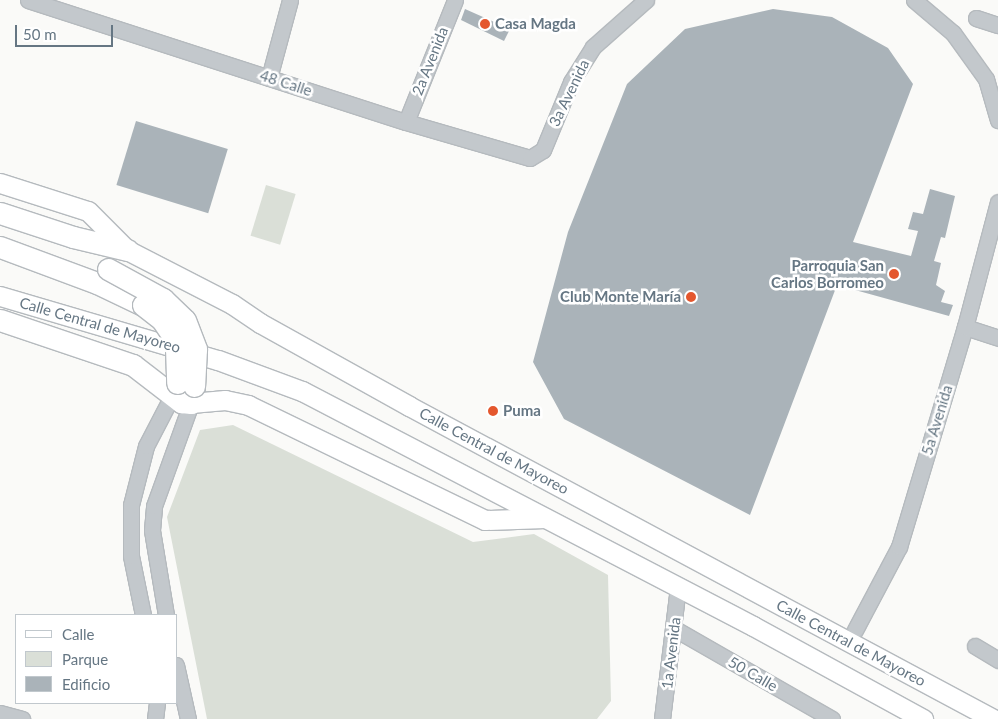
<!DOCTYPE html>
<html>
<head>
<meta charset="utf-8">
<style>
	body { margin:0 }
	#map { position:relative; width:998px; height:719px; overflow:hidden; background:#fafaf8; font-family:Lato,sans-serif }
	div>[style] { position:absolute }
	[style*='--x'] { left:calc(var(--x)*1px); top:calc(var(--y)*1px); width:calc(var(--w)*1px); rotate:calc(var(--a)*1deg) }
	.green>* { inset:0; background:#dadfd7; transform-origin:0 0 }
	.building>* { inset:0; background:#aab3b9; transform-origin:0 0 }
	.roads { filter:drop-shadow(1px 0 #b5babe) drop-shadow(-1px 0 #b5babe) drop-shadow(0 1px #b5babe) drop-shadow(0 -1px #b5babe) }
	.minor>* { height:15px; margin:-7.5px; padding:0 7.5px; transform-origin:7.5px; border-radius:7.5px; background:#c3c8cc }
	.major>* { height:19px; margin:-9.5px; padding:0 9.5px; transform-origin:9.5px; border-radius:9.5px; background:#fff }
	.highway>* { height:21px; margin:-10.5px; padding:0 10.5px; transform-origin:10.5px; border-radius:10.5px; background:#fff }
	.bridges { filter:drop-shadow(1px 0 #b4b9bd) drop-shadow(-1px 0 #b4b9bd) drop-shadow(0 1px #b4b9bd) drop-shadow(0 -1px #b4b9bd) }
	.highway-bridge>* { height:21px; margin:-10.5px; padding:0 10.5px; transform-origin:10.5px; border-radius:10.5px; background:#fff }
	.dots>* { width:14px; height:14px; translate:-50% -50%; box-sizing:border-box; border:2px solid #fff; border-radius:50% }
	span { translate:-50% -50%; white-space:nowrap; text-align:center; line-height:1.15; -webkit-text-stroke:5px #fff; paint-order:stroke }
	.poi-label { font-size:15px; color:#657683; font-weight:700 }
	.left { translate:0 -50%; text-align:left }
	.right { translate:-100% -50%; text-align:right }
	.street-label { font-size:15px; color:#657683 }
	.legend { position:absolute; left:15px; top:614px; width:162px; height:90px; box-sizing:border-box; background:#fff; border:1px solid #c1c8cd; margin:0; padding:6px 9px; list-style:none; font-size:15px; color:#657683 }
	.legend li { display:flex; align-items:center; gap:10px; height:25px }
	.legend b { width:25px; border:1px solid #c1c8cd }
	.scale { position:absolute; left:15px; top:25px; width:98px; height:22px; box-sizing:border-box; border:2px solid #657683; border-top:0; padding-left:6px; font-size:15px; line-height:18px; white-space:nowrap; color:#657683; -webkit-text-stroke:4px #fff; paint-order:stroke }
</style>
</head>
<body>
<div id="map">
	<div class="green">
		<div style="left:266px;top:185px;width:31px;height:53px;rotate:17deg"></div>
		<div style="clip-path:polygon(233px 425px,473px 542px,534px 534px,608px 575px,611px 701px,597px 719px,207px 719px,167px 517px,200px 430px)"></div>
	</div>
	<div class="building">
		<div style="clip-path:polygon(465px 9px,510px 29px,504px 41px,461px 20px)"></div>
		<div style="clip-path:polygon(773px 9px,832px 17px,888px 48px,913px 84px,853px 242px,911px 256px,918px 231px,908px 229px,913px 212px,923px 214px,930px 189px,955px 196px,945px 238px,941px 237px,934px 261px,941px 263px,936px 285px,945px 291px,941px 302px,953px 305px,949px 316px,837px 285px,750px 515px,564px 419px,533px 362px,568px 232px,627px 84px,685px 29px)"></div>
		<div style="left:136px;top:121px;width:96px;height:67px;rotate:17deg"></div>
	</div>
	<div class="roads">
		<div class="minor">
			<div style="--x:28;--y:0;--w:397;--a:17.9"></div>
			<div style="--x:406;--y:122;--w:129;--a:16.2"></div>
			<div style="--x:530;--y:158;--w:15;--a:-32"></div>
			<div style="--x:543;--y:150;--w:74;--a:-67.6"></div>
			<div style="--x:571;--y:82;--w:41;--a:-57.8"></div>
			<div style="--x:593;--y:47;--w:71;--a:-41.6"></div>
			<div style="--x:914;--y:0;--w:51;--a:40.2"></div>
			<div style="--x:953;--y:33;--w:57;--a:54.3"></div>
			<div style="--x:986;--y:79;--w:43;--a:73.7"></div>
			<div style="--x:976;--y:18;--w:23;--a:18"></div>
			<div style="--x:269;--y:78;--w:81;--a:-74.9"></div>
			<div style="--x:406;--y:122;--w:131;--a:-68.1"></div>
			<div style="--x:965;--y:327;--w:35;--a:18"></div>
			<div style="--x:143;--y:615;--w:60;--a:-101.5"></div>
			<div style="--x:131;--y:556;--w:51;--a:-90"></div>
			<div style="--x:131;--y:505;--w:61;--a:-75.7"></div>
			<div style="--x:146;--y:446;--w:56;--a:-62.5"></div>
			<div style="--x:166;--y:615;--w:86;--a:-99.4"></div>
			<div style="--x:152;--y:530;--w:24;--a:-85"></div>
			<div style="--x:154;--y:506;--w:109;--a:-70.2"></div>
			<div style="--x:675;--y:629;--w:181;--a:29.8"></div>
			<div style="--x:855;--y:630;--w:94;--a:-62.1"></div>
			<div style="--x:899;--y:547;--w:230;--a:-73.3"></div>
			<div style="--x:965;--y:327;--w:129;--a:-75.2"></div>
			<div style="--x:975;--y:646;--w:27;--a:31"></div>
			<div style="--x:176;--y:665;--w:55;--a:77.5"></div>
			<div style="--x:0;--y:713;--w:23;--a:15"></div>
			<div style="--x:155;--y:719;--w:16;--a:-83"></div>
			<div style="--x:662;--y:719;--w:133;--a:-83.1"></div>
		</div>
		<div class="major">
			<div style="--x:0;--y:183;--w:92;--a:17.7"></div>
			<div style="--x:88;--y:211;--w:55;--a:45"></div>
			<div style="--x:127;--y:250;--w:118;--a:27.2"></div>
			<div style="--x:232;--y:304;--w:34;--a:34"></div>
			<div style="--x:260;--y:323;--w:171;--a:29.1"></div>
			<div style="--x:409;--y:406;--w:663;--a:28.19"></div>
			<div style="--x:0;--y:296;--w:227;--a:16.4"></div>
			<div style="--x:218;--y:360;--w:90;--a:20.3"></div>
			<div style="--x:302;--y:391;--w:509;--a:27.52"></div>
			<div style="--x:753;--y:626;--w:194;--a:28.7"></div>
			<div style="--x:191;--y:403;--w:34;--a:-5"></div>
			<div style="--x:225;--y:400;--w:24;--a:12"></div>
			<div style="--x:248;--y:405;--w:263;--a:25.9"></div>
			<div style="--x:485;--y:520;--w:60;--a:-1.9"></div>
		</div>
		<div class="highway">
			<div style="--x:0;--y:213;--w:77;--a:18.2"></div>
			<div style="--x:73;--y:237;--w:56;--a:13.5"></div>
			<div style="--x:0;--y:247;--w:103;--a:20.4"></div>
			<div style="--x:97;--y:283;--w:51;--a:25.6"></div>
			<div style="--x:0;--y:320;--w:140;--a:18.7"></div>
			<div style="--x:133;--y:365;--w:61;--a:37.6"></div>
			<div style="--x:181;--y:402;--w:10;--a:6"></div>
			<div style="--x:191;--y:403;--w:17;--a:-80"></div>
		</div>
	</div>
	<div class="bridges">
		<div class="highway-bridge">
			<div style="--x:108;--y:269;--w:63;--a:28.6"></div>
			<div style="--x:163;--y:299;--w:30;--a:44"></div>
			<div style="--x:185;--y:320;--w:31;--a:69"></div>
			<div style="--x:196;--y:349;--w:37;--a:93"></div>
			<div style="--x:143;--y:305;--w:24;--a:38"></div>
			<div style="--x:162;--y:320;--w:18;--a:56"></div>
			<div style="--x:172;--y:335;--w:14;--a:73"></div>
			<div style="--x:176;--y:348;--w:35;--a:88"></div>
		</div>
	</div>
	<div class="dots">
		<div style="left:485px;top:24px;background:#e4572e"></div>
		<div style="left:894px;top:274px;background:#e4572e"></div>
		<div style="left:691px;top:297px;background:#e4572e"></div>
		<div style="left:493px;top:411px;background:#e4572e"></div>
	</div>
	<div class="poi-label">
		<span class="left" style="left:495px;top:24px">Casa Magda</span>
		<span class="right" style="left:884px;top:274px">Parroquia San<br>Carlos Borromeo</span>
		<span class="right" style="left:681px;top:297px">Club Monte María</span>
		<span class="left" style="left:503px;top:411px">Puma</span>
	</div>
	<div class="street-label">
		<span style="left:430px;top:61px;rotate:-68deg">2a Avenida</span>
		<span style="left:286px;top:83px;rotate:18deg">48 Calle</span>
		<span style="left:569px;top:93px;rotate:-64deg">3a Avenida</span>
		<span style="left:100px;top:325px;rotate:16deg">Calle Central de Mayoreo</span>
		<span style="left:937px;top:420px;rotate:-73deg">5a Avenida</span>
		<span style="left:494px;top:451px;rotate:28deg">Calle Central de Mayoreo</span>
		<span style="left:851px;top:643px;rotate:28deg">Calle Central de Mayoreo</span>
		<span style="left:671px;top:653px;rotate:-83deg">1a Avenida</span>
		<span style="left:753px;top:674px;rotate:30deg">50 Calle</span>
	</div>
	<ul class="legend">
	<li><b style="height:6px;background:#fff"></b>Calle</li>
	<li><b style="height:14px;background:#dadfd7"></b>Parque</li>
	<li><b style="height:14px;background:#aab3b9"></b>Edificio</li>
	</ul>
	<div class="scale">50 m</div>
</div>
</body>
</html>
